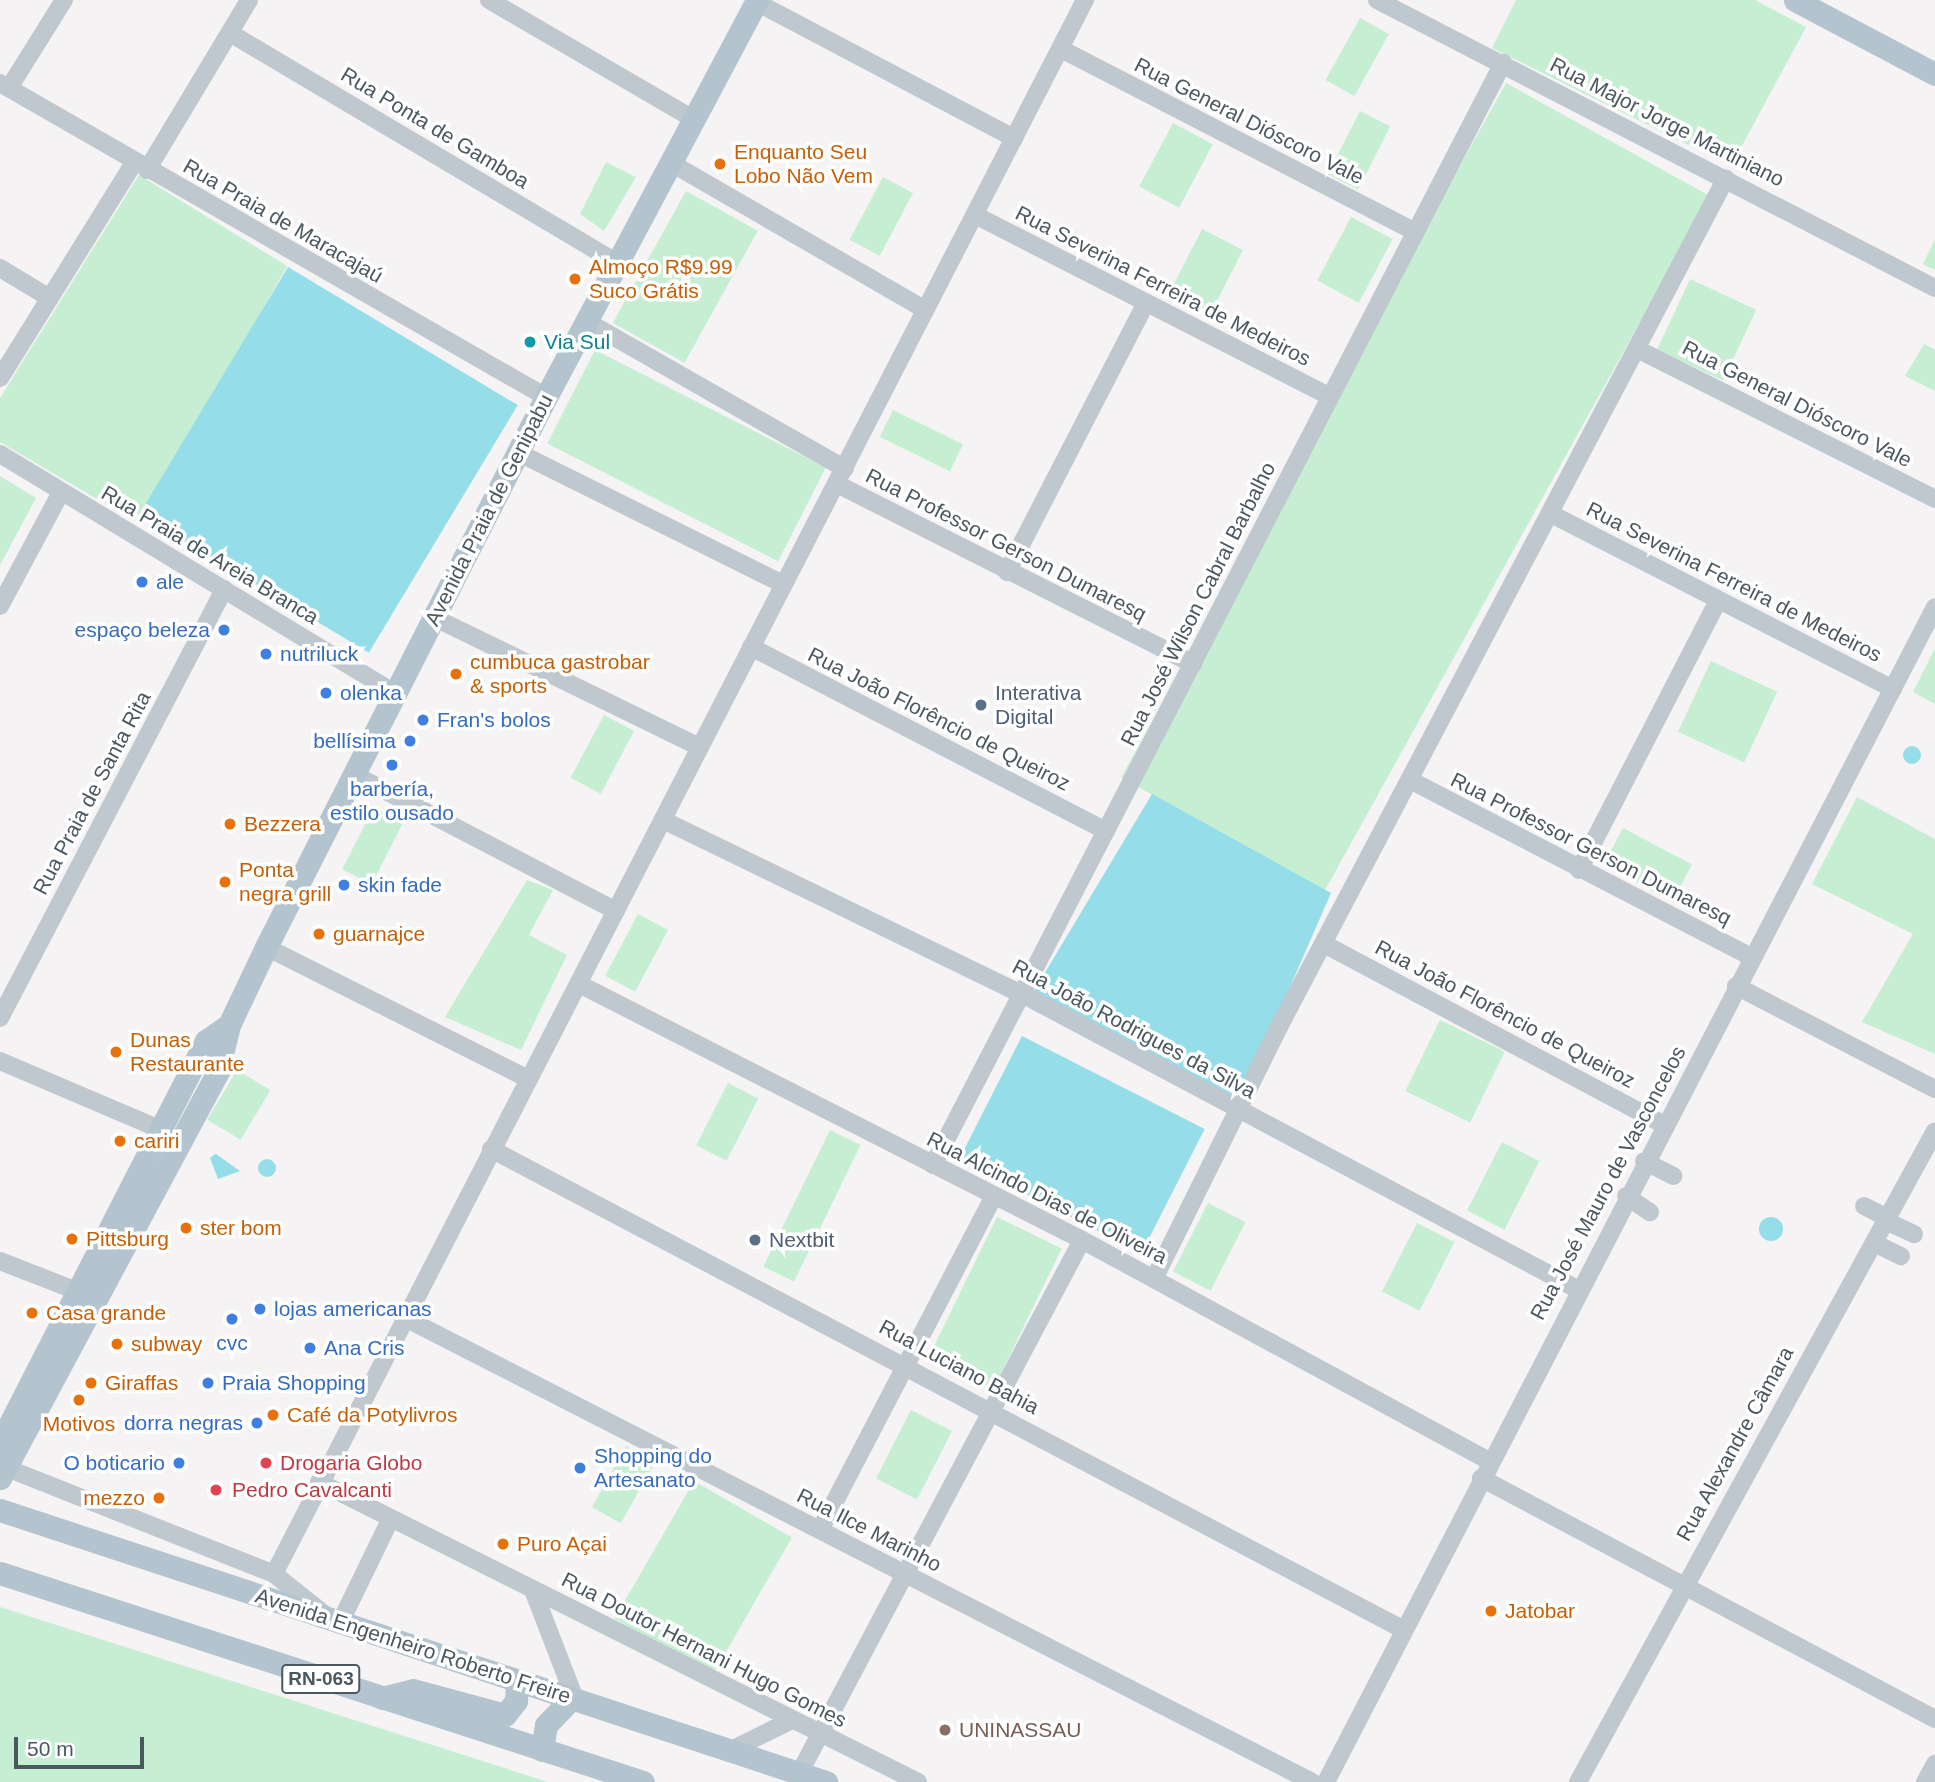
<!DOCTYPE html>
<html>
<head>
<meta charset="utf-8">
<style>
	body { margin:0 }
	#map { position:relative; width:1935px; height:1782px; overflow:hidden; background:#f5f3f3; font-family:Helvetica,sans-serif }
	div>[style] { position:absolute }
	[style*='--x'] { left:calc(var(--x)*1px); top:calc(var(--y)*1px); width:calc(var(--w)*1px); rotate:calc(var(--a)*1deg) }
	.green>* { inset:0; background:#c5eed2; transform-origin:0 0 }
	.water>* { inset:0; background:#95dee9; transform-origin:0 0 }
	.round { border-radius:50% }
	.minor>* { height:18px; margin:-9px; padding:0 9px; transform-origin:9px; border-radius:9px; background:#bfc8ce }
	.major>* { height:23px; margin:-11.5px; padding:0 11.5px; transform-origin:11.5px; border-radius:11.5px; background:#b4c4cf }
	.dots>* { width:19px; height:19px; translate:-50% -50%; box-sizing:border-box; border:4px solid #fff; border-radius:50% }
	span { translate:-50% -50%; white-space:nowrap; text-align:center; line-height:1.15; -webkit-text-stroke:7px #fff; paint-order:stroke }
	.shield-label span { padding:2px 5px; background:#fff; border:2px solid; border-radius:5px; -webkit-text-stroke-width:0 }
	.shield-label { font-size:19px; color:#4b585f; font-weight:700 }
	.street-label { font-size:21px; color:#4b585f }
	.food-label { font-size:21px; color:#c56008 }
	.left { translate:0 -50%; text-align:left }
	.right { translate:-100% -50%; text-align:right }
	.culture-label { font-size:21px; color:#0d838f }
	.shop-label { font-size:21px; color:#366cbe }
	.service-label { font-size:21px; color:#4e5e75 }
	.health-label { font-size:21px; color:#be3a42 }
	.education-label { font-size:21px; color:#785e54 }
	.scale { position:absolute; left:14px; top:1737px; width:130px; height:32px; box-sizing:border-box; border:4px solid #4b585f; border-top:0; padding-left:9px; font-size:21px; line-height:24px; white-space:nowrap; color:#4b585f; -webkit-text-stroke:5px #fff; paint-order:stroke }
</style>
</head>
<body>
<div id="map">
	<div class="green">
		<div style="clip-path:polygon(1516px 0,1755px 0,1806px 27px,1731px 166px,1492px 48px)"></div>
		<div style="left:1360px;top:18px;width:33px;height:71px;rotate:29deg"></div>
		<div style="left:1506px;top:83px;width:233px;height:794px;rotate:29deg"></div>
		<div style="left:1360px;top:111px;width:34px;height:71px;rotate:27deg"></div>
		<div style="left:1173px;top:123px;width:45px;height:72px;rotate:28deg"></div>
		<div style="clip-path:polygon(606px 162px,636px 177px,604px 231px,580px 214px)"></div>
		<div style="clip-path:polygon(139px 175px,287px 266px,141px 525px,0 442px,0 398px)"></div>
		<div style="left:883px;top:177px;width:34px;height:71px;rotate:28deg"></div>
		<div style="left:686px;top:191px;width:82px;height:151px;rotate:29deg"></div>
		<div style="left:1351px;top:217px;width:47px;height:72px;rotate:28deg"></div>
		<div style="left:1202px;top:229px;width:46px;height:72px;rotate:27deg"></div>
		<div style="clip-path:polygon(1935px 239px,1935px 270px,1923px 264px)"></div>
		<div style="left:1690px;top:279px;width:73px;height:78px;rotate:25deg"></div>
		<div style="clip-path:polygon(1924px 344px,1935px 350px,1935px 391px,1905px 376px)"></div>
		<div style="left:595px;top:350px;width:259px;height:105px;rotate:27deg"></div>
		<div style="left:893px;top:410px;width:78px;height:30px;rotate:26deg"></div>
		<div style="clip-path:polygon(0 476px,36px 498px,0 565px)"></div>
		<div style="clip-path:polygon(1935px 648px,1935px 704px,1913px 692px)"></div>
		<div style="left:1711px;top:661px;width:73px;height:78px;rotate:25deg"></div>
		<div style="left:604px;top:715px;width:34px;height:71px;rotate:28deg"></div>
		<div style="clip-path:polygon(1857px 797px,1935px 839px,1935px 1054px,1862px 1022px,1913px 934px,1812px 884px)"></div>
		<div style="left:374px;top:807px;width:33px;height:70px;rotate:27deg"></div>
		<div style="left:1623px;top:828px;width:78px;height:42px;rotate:28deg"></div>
		<div style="clip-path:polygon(527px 880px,553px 890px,529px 935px,567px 955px,521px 1050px,445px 1017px)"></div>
		<div style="left:638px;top:914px;width:34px;height:70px;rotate:28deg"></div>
		<div style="left:1440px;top:1020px;width:72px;height:79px;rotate:26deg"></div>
		<div style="left:237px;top:1070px;width:39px;height:58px;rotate:31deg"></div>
		<div style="left:728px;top:1083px;width:34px;height:70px;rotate:27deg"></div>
		<div style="left:830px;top:1130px;width:34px;height:152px;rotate:26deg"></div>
		<div style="left:1502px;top:1142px;width:42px;height:77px;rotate:27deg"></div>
		<div style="left:1208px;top:1203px;width:42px;height:77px;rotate:27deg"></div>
		<div style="left:997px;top:1217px;width:72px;height:156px;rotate:26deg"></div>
		<div style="left:1417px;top:1223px;width:42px;height:77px;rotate:27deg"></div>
		<div style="left:911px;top:1410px;width:46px;height:77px;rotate:27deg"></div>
		<div style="left:626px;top:1446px;width:33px;height:70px;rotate:29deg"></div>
		<div style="left:694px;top:1481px;width:113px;height:159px;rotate:30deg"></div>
		<div style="clip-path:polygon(0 1607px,548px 1782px,0 1782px)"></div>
	</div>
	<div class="water">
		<div style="left:288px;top:267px;width:268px;height:289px;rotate:31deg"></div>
		<div class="round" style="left:1903px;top:746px;width:18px;height:18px"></div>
		<div style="clip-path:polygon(1152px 794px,1331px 893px,1239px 1104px,1031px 996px)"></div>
		<div style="left:1022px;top:1036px;width:205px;height:139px;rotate:27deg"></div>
		<div style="clip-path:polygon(215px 1154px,216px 1154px,240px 1171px,218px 1179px,210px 1158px)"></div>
		<div class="round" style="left:258px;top:1159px;width:18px;height:18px"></div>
		<div class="round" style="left:1759px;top:1217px;width:24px;height:24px"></div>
	</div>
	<div class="minor">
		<div style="--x:489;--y:0;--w:238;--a:30.2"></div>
		<div style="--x:1377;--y:0;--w:628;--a:27.3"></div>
		<div style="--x:756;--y:2;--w:292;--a:27.8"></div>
		<div style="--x:230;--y:33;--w:450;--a:30.7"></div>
		<div style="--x:1061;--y:49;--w:399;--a:27.3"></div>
		<div style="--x:0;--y:83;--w:630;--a:29.9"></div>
		<div style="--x:9;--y:88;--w:104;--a:-58"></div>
		<div style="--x:671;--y:163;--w:294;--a:30"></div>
		<div style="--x:147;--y:170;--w:198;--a:-59"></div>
		<div style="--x:975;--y:215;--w:399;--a:27.1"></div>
		<div style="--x:0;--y:268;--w:56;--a:31.1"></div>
		<div style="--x:586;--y:321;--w:298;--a:29.7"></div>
		<div style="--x:1639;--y:350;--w:331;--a:26.7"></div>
		<div style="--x:0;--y:378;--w:253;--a:-58.1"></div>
		<div style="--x:517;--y:452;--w:297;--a:26.4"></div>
		<div style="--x:0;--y:454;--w:464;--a:31.2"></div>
		<div style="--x:837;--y:484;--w:399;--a:26.8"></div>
		<div style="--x:1553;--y:515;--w:382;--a:27.1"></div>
		<div style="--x:1007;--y:572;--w:299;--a:-62.7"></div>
		<div style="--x:0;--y:606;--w:129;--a:-61.8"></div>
		<div style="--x:435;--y:618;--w:294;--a:26"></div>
		<div style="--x:751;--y:647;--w:400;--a:27.4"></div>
		<div style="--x:355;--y:775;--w:294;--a:27.5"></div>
		<div style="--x:1410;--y:780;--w:384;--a:27.4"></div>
		<div style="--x:663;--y:820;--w:399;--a:25.9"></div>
		<div style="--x:1022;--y:994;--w:629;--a:27.99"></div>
		<div style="--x:1579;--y:870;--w:303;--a:-62.7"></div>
		<div style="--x:1324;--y:944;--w:385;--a:28"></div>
		<div style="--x:266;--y:947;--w:294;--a:26.7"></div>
		<div style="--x:579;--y:984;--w:564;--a:26.97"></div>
		<div style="--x:1082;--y:1240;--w:463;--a:28.5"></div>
		<div style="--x:1736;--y:986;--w:224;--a:27.4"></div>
		<div style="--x:0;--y:1018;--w:484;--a:-62.4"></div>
		<div style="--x:0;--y:1061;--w:176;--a:23.1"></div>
		<div style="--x:491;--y:1149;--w:1032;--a:27.78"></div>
		<div style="--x:1644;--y:1161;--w:33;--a:27"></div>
		<div style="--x:933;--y:1165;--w:1241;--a:-62.65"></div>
		<div style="--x:1626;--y:1196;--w:29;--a:34"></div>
		<div style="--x:1864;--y:1206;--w:27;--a:27"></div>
		<div style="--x:1886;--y:1221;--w:31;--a:25"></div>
		<div style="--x:1874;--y:1243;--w:30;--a:26"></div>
		<div style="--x:0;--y:1261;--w:83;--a:21.3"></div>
		<div style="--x:1154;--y:1279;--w:281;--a:-63.6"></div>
		<div style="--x:1279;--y:1027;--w:959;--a:-62.23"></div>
		<div style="--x:405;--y:1318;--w:1019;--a:27.09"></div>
		<div style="--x:9;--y:1469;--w:285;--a:21.6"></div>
		<div style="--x:1481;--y:1478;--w:514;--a:27.96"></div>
		<div style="--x:319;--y:1482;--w:670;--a:26.6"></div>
		<div style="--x:820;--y:1530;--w:377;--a:-62.5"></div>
		<div style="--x:533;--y:1590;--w:117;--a:68.9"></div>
		<div style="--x:328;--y:1617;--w:69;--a:-141.5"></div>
		<div style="--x:274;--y:1574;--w:1771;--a:-62.74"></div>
		<div style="--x:340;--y:1623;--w:114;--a:-64.1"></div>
		<div style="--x:735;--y:1748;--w:61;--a:-26.1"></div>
		<div style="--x:800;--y:1772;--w:602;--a:-62.07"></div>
		<div style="--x:1326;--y:1782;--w:1323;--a:-62.6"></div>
		<div style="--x:1578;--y:1782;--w:742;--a:-61.26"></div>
		<div style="--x:1925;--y:1782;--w:21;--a:-61"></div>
	</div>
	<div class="major">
		<div style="--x:1795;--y:0;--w:158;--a:27.9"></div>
		<div style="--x:0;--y:1443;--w:452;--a:-62.9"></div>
		<div style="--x:206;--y:1041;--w:28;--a:-35"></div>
		<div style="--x:0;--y:1478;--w:462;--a:-61.8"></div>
		<div style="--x:218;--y:1071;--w:47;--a:-76.6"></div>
		<div style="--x:229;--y:1025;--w:86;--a:-64.6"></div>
		<div style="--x:266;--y:947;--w:617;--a:-63.02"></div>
		<div style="--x:546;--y:397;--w:450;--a:-62"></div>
		<div style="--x:0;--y:1510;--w:870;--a:18.23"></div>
		<div style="--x:0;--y:1573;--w:676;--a:18.01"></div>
		<div style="--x:382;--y:1698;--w:32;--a:-14"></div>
		<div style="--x:413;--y:1690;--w:95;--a:15.2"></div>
		<div style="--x:505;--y:1715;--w:18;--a:-52"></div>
		<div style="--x:516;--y:1701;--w:18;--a:-87"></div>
		<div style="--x:542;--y:1750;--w:25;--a:-81"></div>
		<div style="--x:546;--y:1725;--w:37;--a:-46"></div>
	</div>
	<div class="dots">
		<div style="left:720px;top:164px;background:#e8710a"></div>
		<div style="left:575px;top:279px;background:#e8710a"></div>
		<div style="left:530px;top:342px;background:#0f9aa8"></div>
		<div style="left:142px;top:582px;background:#3f7fe0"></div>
		<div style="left:224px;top:630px;background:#3f7fe0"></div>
		<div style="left:266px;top:654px;background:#3f7fe0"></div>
		<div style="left:456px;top:674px;background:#e8710a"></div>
		<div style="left:326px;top:693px;background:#3f7fe0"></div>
		<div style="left:981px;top:705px;background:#5c6f8a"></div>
		<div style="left:423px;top:720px;background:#3f7fe0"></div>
		<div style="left:410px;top:741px;background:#3f7fe0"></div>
		<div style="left:392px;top:765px;background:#3f7fe0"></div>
		<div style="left:230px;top:824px;background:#e8710a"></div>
		<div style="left:225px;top:882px;background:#e8710a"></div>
		<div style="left:344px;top:885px;background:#3f7fe0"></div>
		<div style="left:319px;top:934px;background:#e8710a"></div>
		<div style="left:116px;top:1052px;background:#e8710a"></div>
		<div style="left:120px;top:1141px;background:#e8710a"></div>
		<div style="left:186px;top:1228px;background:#e8710a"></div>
		<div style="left:72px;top:1239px;background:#e8710a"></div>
		<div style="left:755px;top:1240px;background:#5c6f8a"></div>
		<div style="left:260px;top:1309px;background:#3f7fe0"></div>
		<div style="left:32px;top:1313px;background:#e8710a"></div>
		<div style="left:232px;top:1319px;background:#3f7fe0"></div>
		<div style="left:117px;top:1344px;background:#e8710a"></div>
		<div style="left:310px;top:1348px;background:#3f7fe0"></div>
		<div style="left:91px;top:1383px;background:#e8710a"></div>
		<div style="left:208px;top:1383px;background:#3f7fe0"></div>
		<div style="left:79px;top:1400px;background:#e8710a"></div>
		<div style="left:273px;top:1415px;background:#e8710a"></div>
		<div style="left:257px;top:1423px;background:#3f7fe0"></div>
		<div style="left:179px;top:1463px;background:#3f7fe0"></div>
		<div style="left:266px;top:1463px;background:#e0444e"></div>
		<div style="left:580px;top:1468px;background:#3f7fe0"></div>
		<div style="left:216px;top:1490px;background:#e0444e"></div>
		<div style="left:159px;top:1498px;background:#e8710a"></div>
		<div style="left:503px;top:1544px;background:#e8710a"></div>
		<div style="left:1491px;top:1611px;background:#e8710a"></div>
		<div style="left:945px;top:1730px;background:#8d6e63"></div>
	</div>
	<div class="shield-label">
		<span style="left:321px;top:1679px">RN-063</span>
	</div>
	<div class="street-label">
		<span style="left:1249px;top:121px;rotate:27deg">Rua General Dióscoro Vale</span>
		<span style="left:1667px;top:122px;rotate:27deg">Rua Major Jorge Martiniano</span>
		<span style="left:435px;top:128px;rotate:31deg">Rua Ponta de Gamboa</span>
		<span style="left:283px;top:221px;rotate:30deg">Rua Praia de Maracajaú</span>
		<span style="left:1163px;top:286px;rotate:27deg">Rua Severina Ferreira de Medeiros</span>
		<span style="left:1797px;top:404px;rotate:27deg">Rua General Dióscoro Vale</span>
		<span style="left:489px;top:510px;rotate:-63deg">Avenida Praia de Genipabu</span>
		<span style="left:1006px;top:545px;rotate:27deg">Rua Professor Gerson Dumaresq</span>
		<span style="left:210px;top:555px;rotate:31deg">Rua Praia de Areia Branca</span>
		<span style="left:1734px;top:582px;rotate:27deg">Rua Severina Ferreira de Medeiros</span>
		<span style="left:1198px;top:604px;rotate:-63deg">Rua José Wilson Cabral Barbalho</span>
		<span style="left:939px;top:719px;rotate:27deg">Rua João Florêncio de Queiroz</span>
		<span style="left:92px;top:793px;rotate:-62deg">Rua Praia de Santa Rita</span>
		<span style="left:1591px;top:849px;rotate:27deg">Rua Professor Gerson Dumaresq</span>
		<span style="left:1505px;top:1014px;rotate:28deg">Rua João Florêncio de Queiroz</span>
		<span style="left:1134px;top:1029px;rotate:28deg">Rua João Rodrigues da Silva</span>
		<span style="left:1608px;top:1183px;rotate:-62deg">Rua José Mauro de Vasconcelos</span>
		<span style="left:1047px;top:1198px;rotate:27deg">Rua Alcindo Dias de Oliveira</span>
		<span style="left:959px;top:1367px;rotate:28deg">Rua Luciano Bahia</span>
		<span style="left:1735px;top:1444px;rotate:-61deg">Rua Alexandre Câmara</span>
		<span style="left:869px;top:1530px;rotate:27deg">Rua Ilce Marinho</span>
		<span style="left:413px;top:1646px;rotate:18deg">Avenida Engenheiro Roberto Freire</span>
		<span style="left:704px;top:1650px;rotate:27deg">Rua Doutor Hernani Hugo Gomes</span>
	</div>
	<div class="food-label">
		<span class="left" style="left:734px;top:164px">Enquanto Seu<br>Lobo Não Vem</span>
		<span class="left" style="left:589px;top:279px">Almoço R$9.99<br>Suco Grátis</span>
		<span class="left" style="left:470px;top:674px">cumbuca gastrobar<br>&amp; sports</span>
		<span class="left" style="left:244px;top:824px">Bezzera</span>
		<span class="left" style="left:239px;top:882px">Ponta<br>negra grill</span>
		<span class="left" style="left:333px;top:934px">guarnajce</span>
		<span class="left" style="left:130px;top:1052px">Dunas<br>Restaurante</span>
		<span class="left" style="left:134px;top:1141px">cariri</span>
		<span class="left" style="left:200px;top:1228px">ster bom</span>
		<span class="left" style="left:86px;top:1239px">Pittsburg</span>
		<span class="left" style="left:46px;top:1313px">Casa grande</span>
		<span class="left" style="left:131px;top:1344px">subway</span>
		<span class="left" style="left:105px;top:1383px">Giraffas</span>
		<span class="left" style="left:287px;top:1415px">Café da Potylivros</span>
		<span style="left:79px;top:1424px">Motivos</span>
		<span class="right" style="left:145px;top:1498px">mezzo</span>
		<span class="left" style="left:517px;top:1544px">Puro Açai</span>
		<span class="left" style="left:1505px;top:1611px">Jatobar</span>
	</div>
	<div class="culture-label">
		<span class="left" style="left:544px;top:342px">Via Sul</span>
	</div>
	<div class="shop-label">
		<span class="left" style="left:156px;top:582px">ale</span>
		<span class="right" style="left:210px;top:630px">espaço beleza</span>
		<span class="left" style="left:280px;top:654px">nutriluck</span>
		<span class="left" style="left:340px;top:693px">olenka</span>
		<span class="left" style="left:437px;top:720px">Fran's bolos</span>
		<span class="right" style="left:396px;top:741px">bellísima</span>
		<span style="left:392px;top:801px">barbería,<br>estilo ousado</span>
		<span class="left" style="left:358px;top:885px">skin fade</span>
		<span class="left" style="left:274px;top:1309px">lojas americanas</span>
		<span style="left:232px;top:1343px">cvc</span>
		<span class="left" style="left:324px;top:1348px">Ana Cris</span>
		<span class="left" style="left:222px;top:1383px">Praia Shopping</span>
		<span class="right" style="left:243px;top:1423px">dorra negras</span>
		<span class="left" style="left:594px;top:1468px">Shopping do<br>Artesanato</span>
		<span class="right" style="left:165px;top:1463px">O boticario</span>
	</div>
	<div class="service-label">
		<span class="left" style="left:995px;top:705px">Interativa<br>Digital</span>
		<span class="left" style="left:769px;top:1240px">Nextbit</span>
	</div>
	<div class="health-label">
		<span class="left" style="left:280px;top:1463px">Drogaria Globo</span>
		<span class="left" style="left:232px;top:1490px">Pedro Cavalcanti</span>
	</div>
	<div class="education-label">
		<span class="left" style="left:959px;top:1730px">UNINASSAU</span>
	</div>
	<div class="scale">50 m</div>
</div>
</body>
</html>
